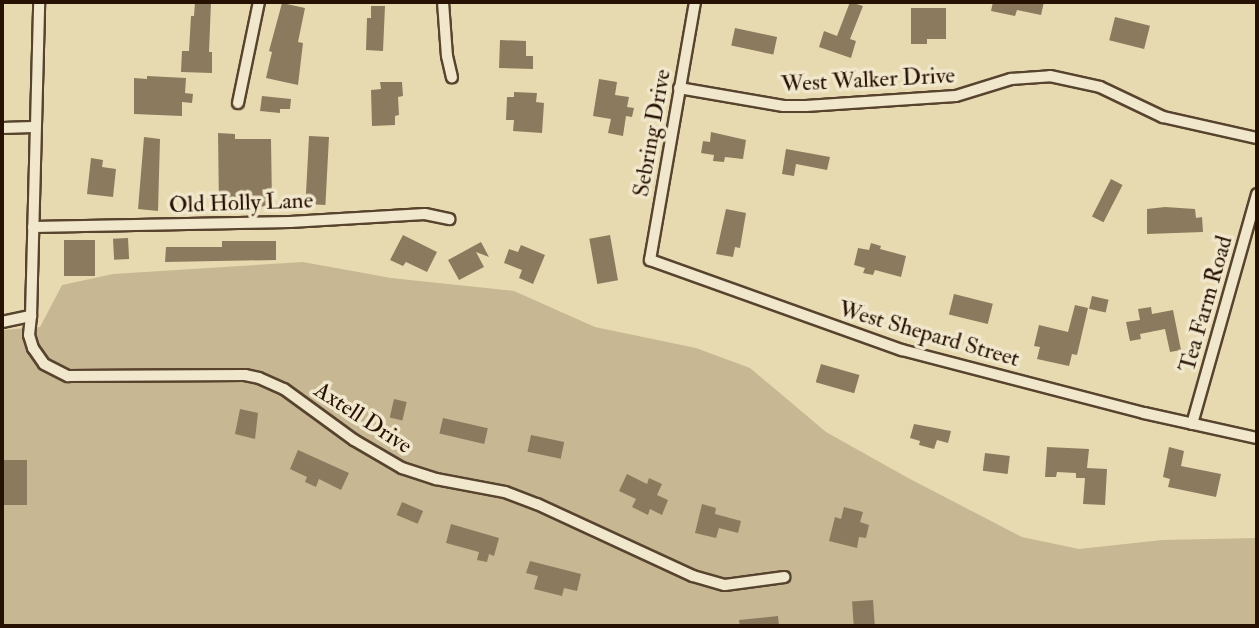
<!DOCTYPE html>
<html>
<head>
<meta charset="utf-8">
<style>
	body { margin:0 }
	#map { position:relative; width:1259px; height:628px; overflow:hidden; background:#e8dab0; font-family:"IM FELL Double Pica",serif }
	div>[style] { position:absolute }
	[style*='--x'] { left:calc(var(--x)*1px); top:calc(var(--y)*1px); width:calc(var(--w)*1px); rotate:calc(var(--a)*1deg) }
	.green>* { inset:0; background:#c7b893 }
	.building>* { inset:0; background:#8b7a5d; transform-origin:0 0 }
	.roads { filter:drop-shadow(2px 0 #57432e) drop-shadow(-2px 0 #57432e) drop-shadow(0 2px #57432e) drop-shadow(0 -2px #57432e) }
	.street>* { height:10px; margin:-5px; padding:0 5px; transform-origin:5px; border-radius:5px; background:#f0e7cc }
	span { translate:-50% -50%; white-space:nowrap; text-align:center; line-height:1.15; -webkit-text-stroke:7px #f0e7cc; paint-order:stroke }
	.street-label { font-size:23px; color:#271103 }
	.frame { position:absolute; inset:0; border:4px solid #271103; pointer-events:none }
</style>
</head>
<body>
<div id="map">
	<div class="green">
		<div style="clip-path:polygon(303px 262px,391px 278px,514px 291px,595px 327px,696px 348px,750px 368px,826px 432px,910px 479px,1022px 537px,1079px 549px,1162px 540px,1257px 538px,1257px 626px,2px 626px,2px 330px,40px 327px,62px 285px,113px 274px)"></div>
	</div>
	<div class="building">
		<div style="clip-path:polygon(195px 2px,211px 2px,209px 52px,212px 52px,212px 73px,181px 72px,182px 51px,189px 51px,191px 16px,194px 16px)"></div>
		<div style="clip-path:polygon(850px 2px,863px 6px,850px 39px,856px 41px,851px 58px,819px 47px,824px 31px,837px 36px)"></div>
		<div style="clip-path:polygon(993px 2px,1044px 2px,1041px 15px,1017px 10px,1015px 16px,991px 11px)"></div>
		<div style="clip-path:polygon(282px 3px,305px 8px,298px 42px,303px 43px,298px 85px,266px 78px,272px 52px,269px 51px)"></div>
		<div style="clip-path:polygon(371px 6px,385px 6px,383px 51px,366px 50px,367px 18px,371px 18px)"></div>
		<div style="clip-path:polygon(911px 8px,946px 8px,946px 39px,927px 39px,927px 44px,911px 44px)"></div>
		<div style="left:1115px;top:17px;width:36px;height:24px;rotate:14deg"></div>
		<div style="left:735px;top:28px;width:43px;height:18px;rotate:12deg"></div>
		<div style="clip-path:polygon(500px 40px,526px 41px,526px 56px,533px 56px,533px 69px,499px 68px)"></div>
		<div style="clip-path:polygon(147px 76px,186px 78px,185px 93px,193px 94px,192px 103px,182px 102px,182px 116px,134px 114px,134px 78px,147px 79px)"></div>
		<div style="clip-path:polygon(599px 79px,617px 82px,615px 95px,629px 97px,627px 107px,634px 108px,632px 117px,626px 116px,623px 136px,608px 133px,611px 119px,593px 116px)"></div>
		<div style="clip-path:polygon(380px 82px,402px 82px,403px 96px,398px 97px,399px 115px,395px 116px,395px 125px,372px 126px,371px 90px,381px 89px)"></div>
		<div style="clip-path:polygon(514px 92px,537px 93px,536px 102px,544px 103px,542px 133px,513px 131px,514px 120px,506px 120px,507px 97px,514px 97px)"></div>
		<div style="clip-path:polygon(262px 96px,291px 99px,290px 109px,280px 109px,280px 113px,260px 111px)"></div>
		<div style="clip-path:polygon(711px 132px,746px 140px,743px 159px,725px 157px,724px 162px,713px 161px,714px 155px,701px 153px,703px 141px,710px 142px)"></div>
		<div style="clip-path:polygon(218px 133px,235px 134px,235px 139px,271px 139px,272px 206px,219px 208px)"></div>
		<div style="left:309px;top:136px;width:20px;height:68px;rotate:3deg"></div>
		<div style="clip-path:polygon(144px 137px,160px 139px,158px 211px,138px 209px)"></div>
		<div style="clip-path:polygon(786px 149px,830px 157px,827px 170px,796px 164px,794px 176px,782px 174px)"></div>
		<div style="clip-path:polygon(91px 158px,103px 160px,102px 167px,116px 169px,113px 197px,87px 194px)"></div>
		<div style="left:1111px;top:179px;width:13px;height:42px;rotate:27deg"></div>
		<div style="clip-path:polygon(1165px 207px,1195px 209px,1196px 218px,1202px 217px,1203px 232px,1147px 234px,1147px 209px)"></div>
		<div style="clip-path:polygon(726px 209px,746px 213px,740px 248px,735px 247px,733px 257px,716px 254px)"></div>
		<div style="clip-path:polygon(403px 235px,437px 252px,427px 272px,406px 262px,403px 266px,390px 260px)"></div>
		<div style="left:610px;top:235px;width:46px;height:21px;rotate:80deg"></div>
		<div style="left:128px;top:238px;width:21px;height:15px;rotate:87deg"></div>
		<div style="left:64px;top:240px;width:31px;height:36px"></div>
		<div style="clip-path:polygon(222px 241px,276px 241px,276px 260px,165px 262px,166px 247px,222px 247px)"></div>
		<div style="clip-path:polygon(481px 242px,489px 257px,476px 252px,484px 267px,459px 280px,448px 260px)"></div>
		<div style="clip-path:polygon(871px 243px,881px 246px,880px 249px,906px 256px,901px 277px,875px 270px,873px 275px,863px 273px,865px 268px,854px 265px,858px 248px,869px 250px)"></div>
		<div style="clip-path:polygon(521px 245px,545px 255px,533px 284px,519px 278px,522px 270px,504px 263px,509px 249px,518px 252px)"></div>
		<div style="left:954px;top:294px;width:40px;height:21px;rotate:14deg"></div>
		<div style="left:1092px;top:296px;width:17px;height:13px;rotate:13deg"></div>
		<div style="clip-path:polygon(1075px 305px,1088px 308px,1077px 355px,1072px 354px,1069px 366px,1037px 359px,1040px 347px,1034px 346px,1039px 325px,1068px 332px)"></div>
		<div style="clip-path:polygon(1151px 307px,1152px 314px,1173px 310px,1181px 350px,1170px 352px,1165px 329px,1140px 334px,1141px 339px,1130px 341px,1126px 322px,1140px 320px,1138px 309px)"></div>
		<div style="left:821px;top:364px;width:40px;height:19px;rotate:16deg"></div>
		<div style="left:394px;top:399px;width:13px;height:19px;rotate:13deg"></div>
		<div style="clip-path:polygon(240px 409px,258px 413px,255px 439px,235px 434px)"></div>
		<div style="left:443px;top:418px;width:46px;height:16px;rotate:13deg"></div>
		<div style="clip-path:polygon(914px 424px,951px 431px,948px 443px,937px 440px,934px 449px,919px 445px,920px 441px,910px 438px)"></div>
		<div style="left:531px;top:435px;width:34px;height:17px;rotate:12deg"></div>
		<div style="clip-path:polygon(1047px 447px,1089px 449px,1087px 468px,1107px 469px,1105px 505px,1083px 504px,1085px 478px,1076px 478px,1076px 473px,1057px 472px,1056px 477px,1045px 477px)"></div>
		<div style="clip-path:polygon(1169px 447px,1184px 451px,1181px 466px,1221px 474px,1216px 497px,1168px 487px,1170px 479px,1163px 477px)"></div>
		<div style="clip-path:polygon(298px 450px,349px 473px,341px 490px,319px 479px,316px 487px,305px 482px,307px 477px,290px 469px)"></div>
		<div style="left:985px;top:453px;width:25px;height:18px;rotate:7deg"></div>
		<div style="left:2px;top:460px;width:25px;height:45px"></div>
		<div style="clip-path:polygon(627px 474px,647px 484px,649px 478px,662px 484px,657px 495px,668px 500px,662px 515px,650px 509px,648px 515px,632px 507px,636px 499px,619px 491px)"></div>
		<div style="left:402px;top:502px;width:23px;height:14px;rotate:23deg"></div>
		<div style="clip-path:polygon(702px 504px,716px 508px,715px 514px,741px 521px,738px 533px,719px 528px,716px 538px,695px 533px)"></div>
		<div style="clip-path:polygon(844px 507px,863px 512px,860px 522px,869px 525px,866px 538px,859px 537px,857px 548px,829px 541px,835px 517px,841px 519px)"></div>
		<div style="clip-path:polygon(451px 524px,499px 538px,494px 556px,489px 554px,487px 562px,477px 560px,479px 552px,446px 543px)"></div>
		<div style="clip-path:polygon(530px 561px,581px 574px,577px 591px,564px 588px,562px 596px,534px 589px,538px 576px,526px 573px)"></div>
		<div style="left:873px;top:600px;width:26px;height:21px;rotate:86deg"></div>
		<div style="clip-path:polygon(778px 616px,779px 626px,740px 626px,739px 620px)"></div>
	</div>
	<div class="roads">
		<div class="street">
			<div style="--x:443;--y:2;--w:54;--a:85.8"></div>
			<div style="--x:447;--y:56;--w:22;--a:77"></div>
			<div style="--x:695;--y:2;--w:262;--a:99.9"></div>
			<div style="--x:650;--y:260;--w:268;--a:19.7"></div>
			<div style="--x:902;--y:350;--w:250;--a:14.6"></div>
			<div style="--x:1144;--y:413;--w:116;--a:12.5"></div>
			<div style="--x:679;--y:88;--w:106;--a:9.8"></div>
			<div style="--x:783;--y:106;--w:23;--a:0"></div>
			<div style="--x:806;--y:106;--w:150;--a:-3.8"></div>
			<div style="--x:956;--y:96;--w:58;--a:-17.2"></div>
			<div style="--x:1011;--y:79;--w:39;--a:-4"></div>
			<div style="--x:1050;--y:76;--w:51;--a:12.4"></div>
			<div style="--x:1100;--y:87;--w:70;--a:25.5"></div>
			<div style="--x:1163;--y:117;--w:96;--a:12.6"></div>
			<div style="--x:238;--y:103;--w:103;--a:-78.3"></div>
			<div style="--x:2;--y:128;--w:31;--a:-2"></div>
			<div style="--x:33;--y:227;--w:257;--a:-1.1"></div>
			<div style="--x:290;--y:222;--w:135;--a:-3.4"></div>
			<div style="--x:425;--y:214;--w:25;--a:12"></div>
			<div style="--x:31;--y:316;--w:19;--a:96"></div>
			<div style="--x:29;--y:335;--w:14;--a:73"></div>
			<div style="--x:33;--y:348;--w:19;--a:55"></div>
			<div style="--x:44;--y:364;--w:27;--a:27"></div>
			<div style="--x:68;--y:376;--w:177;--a:-0.3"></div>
			<div style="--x:245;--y:375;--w:14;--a:12"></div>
			<div style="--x:259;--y:378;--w:27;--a:24"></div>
			<div style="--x:284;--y:389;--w:87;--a:36.1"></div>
			<div style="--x:354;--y:440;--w:56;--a:30.3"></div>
			<div style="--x:402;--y:468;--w:36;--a:18"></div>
			<div style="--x:436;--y:479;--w:70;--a:10.7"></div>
			<div style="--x:505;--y:492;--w:34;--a:21"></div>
			<div style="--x:537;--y:504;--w:172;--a:24.8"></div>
			<div style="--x:693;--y:576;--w:33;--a:16"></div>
			<div style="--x:725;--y:585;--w:60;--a:-7.7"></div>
			<div style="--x:2;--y:322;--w:30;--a:-12"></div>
			<div style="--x:31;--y:316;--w:314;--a:-88.5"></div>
			<div style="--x:1192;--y:424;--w:239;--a:-74.2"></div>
		</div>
	</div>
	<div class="street-label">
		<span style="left:868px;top:80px;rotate:-3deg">West Walker Drive</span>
		<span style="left:652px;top:133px;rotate:-80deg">Sebring Drive</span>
		<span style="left:241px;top:203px;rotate:-2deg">Old Holly Lane</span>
		<span style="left:1206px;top:304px;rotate:-74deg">Tea Farm Road</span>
		<span style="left:929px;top:334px;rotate:16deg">West Shepard Street</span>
		<span style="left:363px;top:418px;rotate:33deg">Axtell Drive</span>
	</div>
	<div class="frame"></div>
</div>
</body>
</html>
